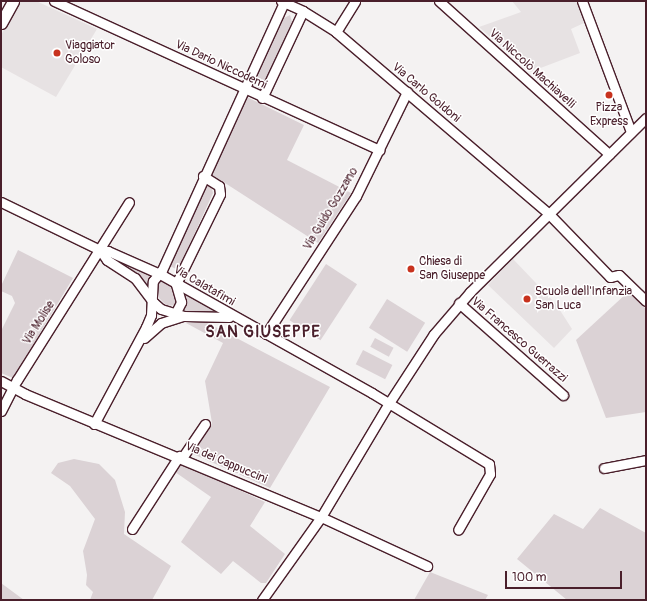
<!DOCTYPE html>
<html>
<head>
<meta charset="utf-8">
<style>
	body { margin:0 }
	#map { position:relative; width:647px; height:601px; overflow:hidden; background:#f4f2f2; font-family:Pangolin,sans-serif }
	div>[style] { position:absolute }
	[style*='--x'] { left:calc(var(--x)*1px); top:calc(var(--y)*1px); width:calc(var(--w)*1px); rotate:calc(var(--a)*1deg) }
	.built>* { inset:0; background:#e7e2e3 }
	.green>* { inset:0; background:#dbd2d5; transform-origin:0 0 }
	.roads { filter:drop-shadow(1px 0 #4a1f2b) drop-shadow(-1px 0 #4a1f2b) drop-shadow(0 1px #4a1f2b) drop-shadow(0 -1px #4a1f2b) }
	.minor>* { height:9px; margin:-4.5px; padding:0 4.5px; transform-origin:4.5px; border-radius:4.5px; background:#fff }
	.tertiary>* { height:11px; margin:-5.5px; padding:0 5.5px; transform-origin:5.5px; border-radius:5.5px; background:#fff }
	.dots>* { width:11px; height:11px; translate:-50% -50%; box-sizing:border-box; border:2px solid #fff; border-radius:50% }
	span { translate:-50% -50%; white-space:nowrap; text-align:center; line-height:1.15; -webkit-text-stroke:3px #fff; paint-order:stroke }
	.poi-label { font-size:12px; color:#4a1f2b }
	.left { translate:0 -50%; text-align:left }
	.street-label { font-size:12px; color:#4a1f2b }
	.district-label { font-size:16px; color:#4a1f2b; font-weight:700; letter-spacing:1px }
	.frame { position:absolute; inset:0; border:2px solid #4a1f2b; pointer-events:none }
	.scale { position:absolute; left:505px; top:571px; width:117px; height:18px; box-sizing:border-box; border:2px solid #4a1f2b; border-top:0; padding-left:5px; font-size:12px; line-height:14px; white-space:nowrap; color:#4a1f2b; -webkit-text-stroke:3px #fff; paint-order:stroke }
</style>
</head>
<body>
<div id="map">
	<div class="built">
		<div style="clip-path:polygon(21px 1px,36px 1px,97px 29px,56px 97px,1px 67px,1px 35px)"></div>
		<div style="clip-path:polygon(512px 1px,577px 1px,584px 23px,571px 29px,580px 53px,530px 72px,479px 27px,521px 12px)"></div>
		<div style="clip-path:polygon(513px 259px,556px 304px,572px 329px,554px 348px,488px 285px)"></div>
	</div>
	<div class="green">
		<div style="clip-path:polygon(290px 15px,292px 22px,263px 86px,258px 88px,255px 82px,284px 18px)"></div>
		<div style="clip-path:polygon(247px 97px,304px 125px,287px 160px,351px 193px,318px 243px,211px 174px)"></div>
		<div style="clip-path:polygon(206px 183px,211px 186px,213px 193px,178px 270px,168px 265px)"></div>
		<div style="clip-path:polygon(18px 250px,73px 278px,13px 378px,1px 373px,1px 331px,15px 303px,12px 296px,1px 291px,1px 286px)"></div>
		<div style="clip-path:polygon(108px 254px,152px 275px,148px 290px,135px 274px,110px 259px)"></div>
		<div style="left:326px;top:264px;width:37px;height:67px;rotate:33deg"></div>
		<div style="clip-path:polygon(159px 280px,169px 285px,175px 293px,177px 302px,175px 305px,167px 306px,156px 295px,154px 287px)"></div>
		<div style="clip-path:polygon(628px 292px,646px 309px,646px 412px,606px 418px,576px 340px)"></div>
		<div style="clip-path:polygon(184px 294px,218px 312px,182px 313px)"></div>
		<div style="left:387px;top:299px;width:45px;height:34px;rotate:32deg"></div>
		<div style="clip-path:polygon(186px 323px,208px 323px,330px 387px,270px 488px,193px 454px,212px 423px,205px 381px,223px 343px)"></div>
		<div style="left:375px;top:338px;width:21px;height:10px;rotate:28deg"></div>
		<div style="left:363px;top:350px;width:33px;height:16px;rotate:27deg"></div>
		<div style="clip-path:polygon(74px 459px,99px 464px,115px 480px,125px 512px,124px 534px,171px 566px,152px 600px,90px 600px,93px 592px,86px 585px,87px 575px,83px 551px,95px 519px,70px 486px,51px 473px,58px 463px)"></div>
		<div style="clip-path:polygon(180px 463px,265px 502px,250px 526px,285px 554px,266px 583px,261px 583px,233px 561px,221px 574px,181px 542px,211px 497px,175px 472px)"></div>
		<div style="clip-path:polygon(600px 508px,646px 533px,646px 600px,567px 600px,517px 559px,554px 514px,583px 529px)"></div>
		<div style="clip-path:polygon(430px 572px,488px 595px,485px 600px,414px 600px)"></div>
		<div style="clip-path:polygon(1px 583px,24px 600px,1px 600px)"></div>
	</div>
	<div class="roads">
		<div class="minor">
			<div style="--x:54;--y:1;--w:358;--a:24.6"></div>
			<div style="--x:281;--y:1;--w:24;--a:24"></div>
			<div style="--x:303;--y:11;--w:39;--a:32"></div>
			<div style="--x:336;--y:32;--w:279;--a:40.5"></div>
			<div style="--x:548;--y:213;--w:89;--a:45.9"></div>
			<div style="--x:610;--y:277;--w:9;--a:-13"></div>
			<div style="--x:619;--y:275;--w:37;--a:44"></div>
			<div style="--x:439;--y:1;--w:229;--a:42"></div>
			<div style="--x:582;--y:1;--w:140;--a:69.5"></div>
			<div style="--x:336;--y:32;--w:36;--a:-58"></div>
			<div style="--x:262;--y:98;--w:96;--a:-64.8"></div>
			<div style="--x:1;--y:202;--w:110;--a:25.9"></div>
			<div style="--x:100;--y:250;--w:8;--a:7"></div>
			<div style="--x:108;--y:251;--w:57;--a:23.9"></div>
			<div style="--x:160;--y:274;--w:243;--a:29.3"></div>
			<div style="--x:372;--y:393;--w:137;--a:31.3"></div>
			<div style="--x:489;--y:464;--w:10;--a:84"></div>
			<div style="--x:490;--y:474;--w:64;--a:119.7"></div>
			<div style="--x:100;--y:250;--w:12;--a:55"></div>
			<div style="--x:107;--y:260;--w:33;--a:33"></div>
			<div style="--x:135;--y:278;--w:31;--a:53"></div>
			<div style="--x:154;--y:303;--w:9;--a:41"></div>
			<div style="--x:161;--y:309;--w:24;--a:17"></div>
			<div style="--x:184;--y:316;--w:45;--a:1.3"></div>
			<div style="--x:176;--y:284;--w:100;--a:-63.9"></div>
			<div style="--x:220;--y:194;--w:8;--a:-97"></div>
			<div style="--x:219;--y:186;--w:19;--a:-148"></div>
			<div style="--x:459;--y:303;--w:139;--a:41.5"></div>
			<div style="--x:173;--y:318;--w:18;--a:-63"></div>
			<div style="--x:181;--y:302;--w:19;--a:-106"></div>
			<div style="--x:266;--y:334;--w:165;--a:-56.9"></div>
			<div style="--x:356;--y:196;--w:116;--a:-63.9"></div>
			<div style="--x:144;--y:338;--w:23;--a:-41"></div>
			<div style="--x:161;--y:323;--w:23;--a:-18"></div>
			<div style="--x:1;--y:381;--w:27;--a:28"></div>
			<div style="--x:25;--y:394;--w:321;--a:22.6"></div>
			<div style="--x:321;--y:517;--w:117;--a:24.8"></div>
			<div style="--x:1;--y:411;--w:35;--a:-63"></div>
			<div style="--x:17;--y:380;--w:210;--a:-57.8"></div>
			<div style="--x:94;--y:424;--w:110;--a:-61.8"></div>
			<div style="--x:146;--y:327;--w:13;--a:-67"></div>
			<div style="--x:151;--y:315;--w:34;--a:-87"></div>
			<div style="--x:153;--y:281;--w:14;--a:-51"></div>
			<div style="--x:162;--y:270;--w:294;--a:-65.5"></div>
			<div style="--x:182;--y:458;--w:41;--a:-55.9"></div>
			<div style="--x:604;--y:468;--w:43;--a:-10.8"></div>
			<div style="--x:132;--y:529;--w:87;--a:-57.2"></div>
			<div style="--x:262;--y:600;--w:102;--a:-54.6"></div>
			<div style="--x:321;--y:517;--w:133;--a:-59.2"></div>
			<div style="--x:389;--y:403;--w:82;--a:-56.9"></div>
			<div style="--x:434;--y:334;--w:55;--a:-49.4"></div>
			<div style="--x:470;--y:292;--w:247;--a:-44.7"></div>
		</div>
		<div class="tertiary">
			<div style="--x:1;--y:23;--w:25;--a:-61"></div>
		</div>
	</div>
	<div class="dots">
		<div style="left:57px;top:53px;background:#c8321e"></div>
		<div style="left:609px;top:95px;background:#c8321e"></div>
		<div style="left:411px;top:269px;background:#c8321e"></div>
		<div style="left:527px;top:299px;background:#c8321e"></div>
	</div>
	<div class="poi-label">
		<span class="left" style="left:65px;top:53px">Viaggiator<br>Goloso</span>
		<span style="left:609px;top:115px">Pizza<br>Express</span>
		<span class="left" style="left:419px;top:269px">Chiesa di<br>San Giuseppe</span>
		<span class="left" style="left:535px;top:299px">Scuola dell'Infanzia<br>San Luca</span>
	</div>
	<div class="street-label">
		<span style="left:221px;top:65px;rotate:25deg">Via Dario Niccodemi</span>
		<span style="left:532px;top:69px;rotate:42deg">Via Niccolò Machiavelli</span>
		<span style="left:426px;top:93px;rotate:40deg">Via Carlo Goldoni</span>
		<span style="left:331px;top:209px;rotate:-59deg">Via Guido Gozzano</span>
		<span style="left:204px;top:286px;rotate:30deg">Via Calatafimi</span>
		<span style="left:39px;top:323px;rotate:-58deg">Via Molise</span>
		<span style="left:519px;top:340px;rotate:41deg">Via Francesco Guerrazzi</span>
		<span style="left:226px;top:463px;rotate:23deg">Via dei Cappuccini</span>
	</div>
	<div class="district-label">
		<span style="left:263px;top:332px">SAN GIUSEPPE</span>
	</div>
	<div class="frame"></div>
	<div class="scale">100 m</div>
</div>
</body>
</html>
